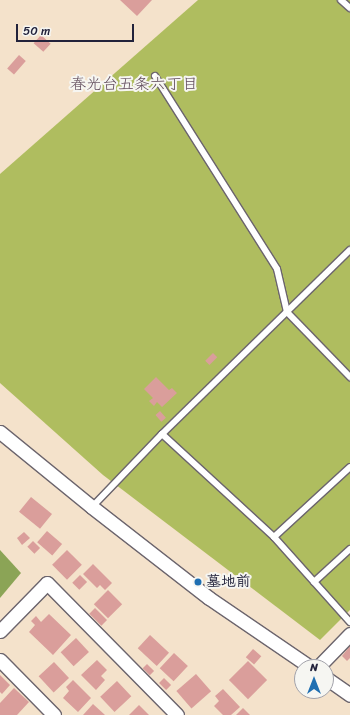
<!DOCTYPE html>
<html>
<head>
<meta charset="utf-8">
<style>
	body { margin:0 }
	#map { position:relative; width:350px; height:715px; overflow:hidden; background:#f4e2cb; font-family:Sriracha,"Klee One",sans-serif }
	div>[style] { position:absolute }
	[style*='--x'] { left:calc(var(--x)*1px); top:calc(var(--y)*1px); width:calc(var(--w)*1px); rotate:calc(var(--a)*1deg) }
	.green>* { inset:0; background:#afbd5f }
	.forest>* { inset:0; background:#8ba456 }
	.building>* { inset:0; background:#da9e9b; transform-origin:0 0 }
	.roads { filter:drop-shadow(1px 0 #6c656d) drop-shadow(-1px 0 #6c656d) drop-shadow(0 1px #6c656d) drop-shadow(0 -1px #6c656d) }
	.lane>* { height:6px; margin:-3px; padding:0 3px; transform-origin:3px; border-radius:3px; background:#fff }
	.street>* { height:13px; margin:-6.5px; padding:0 6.5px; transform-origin:6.5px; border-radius:6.5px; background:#fff }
	.dots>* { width:11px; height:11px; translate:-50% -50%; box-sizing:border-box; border:2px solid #f6f6f2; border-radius:50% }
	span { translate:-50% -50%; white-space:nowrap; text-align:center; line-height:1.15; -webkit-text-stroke:4px #f6f6f2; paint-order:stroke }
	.poi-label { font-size:15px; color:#22223b; font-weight:700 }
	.left { translate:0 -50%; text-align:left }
	.neighbourhood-label { font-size:16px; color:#624d5d }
	.north { position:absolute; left:294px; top:659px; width:40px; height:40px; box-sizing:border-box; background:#f6f6f2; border:1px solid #a1a1a9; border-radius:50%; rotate:0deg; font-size:11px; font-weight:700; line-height:16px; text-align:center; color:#22223b }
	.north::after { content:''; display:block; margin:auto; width:14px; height:18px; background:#1f6fb2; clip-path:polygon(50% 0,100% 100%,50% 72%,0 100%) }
	.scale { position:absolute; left:16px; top:24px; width:118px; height:18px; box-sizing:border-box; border:2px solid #22223b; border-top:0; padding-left:5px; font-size:12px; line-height:14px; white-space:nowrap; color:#22223b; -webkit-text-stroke:3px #f6f6f2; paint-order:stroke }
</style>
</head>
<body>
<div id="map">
	<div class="green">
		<div style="clip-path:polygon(198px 0,350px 0,350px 610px,320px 640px,103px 475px,0 383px,0 174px)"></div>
	</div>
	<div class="forest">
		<div style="clip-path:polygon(0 550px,21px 573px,0 598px)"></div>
	</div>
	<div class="building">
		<div style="clip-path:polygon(120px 0,152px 0,137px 16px)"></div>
		<div style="left:41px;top:35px;width:13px;height:11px;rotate:42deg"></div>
		<div style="left:19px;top:55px;width:9px;height:18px;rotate:41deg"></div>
		<div style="left:213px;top:353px;width:6px;height:11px;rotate:45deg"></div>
		<div style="clip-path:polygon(156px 377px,169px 390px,172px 388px,177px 393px,162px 407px,157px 402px,154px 406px,149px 401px,153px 398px,144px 389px)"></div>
		<div style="left:160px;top:411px;width:9px;height:6px;rotate:49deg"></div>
		<div style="left:31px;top:497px;width:27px;height:19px;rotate:39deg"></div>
		<div style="left:47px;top:531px;width:20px;height:15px;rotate:41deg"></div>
		<div style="clip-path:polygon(24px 532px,30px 538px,22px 545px,17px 538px)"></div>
		<div style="left:33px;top:541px;width:10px;height:8px;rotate:45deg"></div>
		<div style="left:67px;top:550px;width:21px;height:21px;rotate:45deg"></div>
		<div style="clip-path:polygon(93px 564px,112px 583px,105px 590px,100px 585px,97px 588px,83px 574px)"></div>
		<div style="left:80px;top:575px;width:10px;height:11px;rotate:45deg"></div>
		<div style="left:108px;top:590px;width:20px;height:20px;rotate:45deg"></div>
		<div style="left:95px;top:608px;width:17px;height:8px;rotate:45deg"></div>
		<div style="clip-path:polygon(49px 614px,71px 635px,53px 655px,29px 632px,35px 625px,31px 621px,36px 616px,41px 622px)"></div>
		<div style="left:150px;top:635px;width:26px;height:18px;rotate:43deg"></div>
		<div style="left:76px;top:638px;width:19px;height:21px;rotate:47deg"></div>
		<div style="clip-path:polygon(350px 646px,350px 658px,347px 661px,342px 656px)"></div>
		<div style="left:253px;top:649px;width:11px;height:11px;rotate:41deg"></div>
		<div style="left:174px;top:653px;width:19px;height:21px;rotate:43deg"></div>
		<div style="clip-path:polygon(97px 660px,107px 670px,101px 676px,105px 680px,96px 690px,81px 675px)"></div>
		<div style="left:248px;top:661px;width:27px;height:27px;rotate:45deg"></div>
		<div style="left:54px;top:662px;width:22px;height:21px;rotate:47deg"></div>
		<div style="left:147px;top:664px;width:10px;height:6px;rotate:45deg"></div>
		<div style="left:196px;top:674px;width:23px;height:26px;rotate:49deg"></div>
		<div style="clip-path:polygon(0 675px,10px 685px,2px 694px,0 692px)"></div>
		<div style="left:164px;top:678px;width:10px;height:7px;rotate:45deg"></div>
		<div style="clip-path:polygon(73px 680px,91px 698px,78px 712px,63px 698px,69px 691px,66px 687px)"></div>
		<div style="left:117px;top:681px;width:21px;height:23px;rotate:47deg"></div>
		<div style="clip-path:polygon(14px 688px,29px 702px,17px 715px,0 715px,0 703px)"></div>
		<div style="clip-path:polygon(223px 689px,240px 707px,231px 715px,223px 715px,214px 706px,219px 701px,215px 696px)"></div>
		<div style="clip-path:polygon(93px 704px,105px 715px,83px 715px)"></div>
		<div style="clip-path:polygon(139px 705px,149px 715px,129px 715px)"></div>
		<div style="clip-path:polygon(243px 708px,250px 715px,236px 715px)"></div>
	</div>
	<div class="roads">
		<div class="lane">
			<div style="--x:341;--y:0;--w:12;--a:42"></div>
			<div style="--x:155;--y:76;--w:228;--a:57.7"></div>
			<div style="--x:277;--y:269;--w:44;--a:76.9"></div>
			<div style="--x:287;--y:312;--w:91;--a:45.9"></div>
			<div style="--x:162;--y:434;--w:152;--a:42.6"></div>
			<div style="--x:274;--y:537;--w:114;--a:48.2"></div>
			<div style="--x:92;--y:507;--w:101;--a:-46.2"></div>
			<div style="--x:162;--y:434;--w:263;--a:-44.4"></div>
			<div style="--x:274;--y:537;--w:103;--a:-42.6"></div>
			<div style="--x:314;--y:582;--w:49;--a:-42.5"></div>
		</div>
		<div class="street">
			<div style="--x:0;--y:432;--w:119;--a:39.2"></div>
			<div style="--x:92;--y:507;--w:148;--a:37.9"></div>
			<div style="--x:209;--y:598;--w:122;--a:34.3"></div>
			<div style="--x:0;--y:631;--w:67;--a:-45.6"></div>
			<div style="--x:47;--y:583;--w:185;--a:45.4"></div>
			<div style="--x:0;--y:660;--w:77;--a:45.5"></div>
			<div style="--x:318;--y:667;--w:46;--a:-45.9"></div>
			<div style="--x:326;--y:678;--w:29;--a:35"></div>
		</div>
	</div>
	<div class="dots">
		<div style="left:198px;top:582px;background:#1f6fb2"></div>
	</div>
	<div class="poi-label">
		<span class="left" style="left:206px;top:582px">墓地前</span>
	</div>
	<div class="neighbourhood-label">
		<span style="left:134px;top:84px">春光台五条六丁目</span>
	</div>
	<div class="north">N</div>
	<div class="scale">50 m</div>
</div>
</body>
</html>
